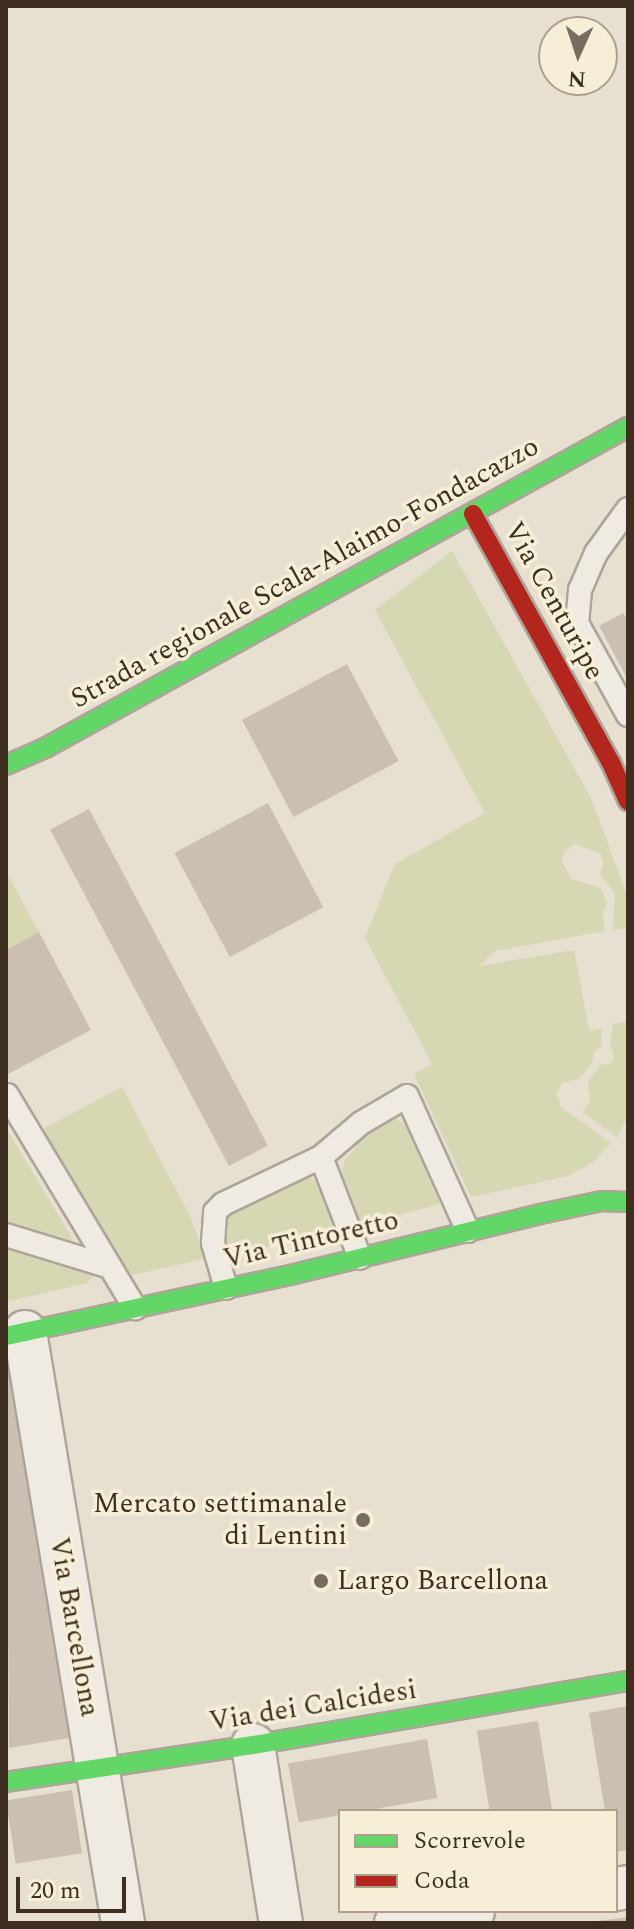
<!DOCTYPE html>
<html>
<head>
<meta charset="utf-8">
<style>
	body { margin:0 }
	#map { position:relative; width:634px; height:1929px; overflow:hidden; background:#e7e0d1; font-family:Spectral,serif }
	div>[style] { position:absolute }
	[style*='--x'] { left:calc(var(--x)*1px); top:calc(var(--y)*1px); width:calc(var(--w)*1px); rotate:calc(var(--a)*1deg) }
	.green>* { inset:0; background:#d6d7b3 }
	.building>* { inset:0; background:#cbbfb2; transform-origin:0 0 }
	.roads { filter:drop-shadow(2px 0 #ada599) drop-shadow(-2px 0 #ada599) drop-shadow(0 2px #ada599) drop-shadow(0 -2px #ada599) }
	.lane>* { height:22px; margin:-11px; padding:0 11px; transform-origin:11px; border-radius:11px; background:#efebe3 }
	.street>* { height:42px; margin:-21px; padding:0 21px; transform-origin:21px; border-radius:21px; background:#efebe3 }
	.fast>* { height:18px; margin:-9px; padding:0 9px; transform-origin:9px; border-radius:9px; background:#63d668 }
	.jam>* { height:18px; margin:-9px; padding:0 9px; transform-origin:9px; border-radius:9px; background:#b3261e }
	.dots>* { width:22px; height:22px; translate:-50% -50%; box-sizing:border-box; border:4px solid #f7eed8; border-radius:50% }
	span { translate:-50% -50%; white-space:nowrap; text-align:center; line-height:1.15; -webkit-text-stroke:7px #f7eed8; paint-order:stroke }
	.street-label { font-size:28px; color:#3d2e20 }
	.poi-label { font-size:28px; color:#3d2e20 }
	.right { translate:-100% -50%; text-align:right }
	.left { translate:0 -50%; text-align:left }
	.frame { position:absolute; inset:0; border:8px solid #3d2e20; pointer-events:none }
	.legend { position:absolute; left:338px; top:1809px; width:280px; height:104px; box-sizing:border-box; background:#f7eed8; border:2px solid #ada18e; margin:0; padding:10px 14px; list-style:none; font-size:24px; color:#3d2e20 }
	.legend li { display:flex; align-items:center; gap:16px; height:40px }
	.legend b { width:40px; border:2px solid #ada18e }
	.north { position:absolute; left:538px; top:16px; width:80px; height:80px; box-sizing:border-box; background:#f7eed8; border:2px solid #ada18e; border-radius:50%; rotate:183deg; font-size:22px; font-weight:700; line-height:32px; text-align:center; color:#3d2e20 }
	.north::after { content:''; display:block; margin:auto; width:28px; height:36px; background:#786c5e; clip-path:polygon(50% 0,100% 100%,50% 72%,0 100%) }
	.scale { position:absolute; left:16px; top:1877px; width:110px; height:36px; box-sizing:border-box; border:4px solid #3d2e20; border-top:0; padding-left:10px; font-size:24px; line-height:28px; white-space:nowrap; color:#3d2e20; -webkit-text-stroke:6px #f7eed8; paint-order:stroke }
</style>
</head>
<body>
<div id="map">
	<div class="green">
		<div style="clip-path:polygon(452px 551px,591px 798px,628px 898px,628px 928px,613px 930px,615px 894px,600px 874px,603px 864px,601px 854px,575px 844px,564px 852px,562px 862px,572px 879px,601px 888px,607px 902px,603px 912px,605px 931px,495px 951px,479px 966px,574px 950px,589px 1030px,601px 1028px,602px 1046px,594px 1052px,592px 1063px,580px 1078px,562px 1083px,557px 1093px,561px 1107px,611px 1143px,594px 1161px,569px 1176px,471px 1197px,414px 1074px,432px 1064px,365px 938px,395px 864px,485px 813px,375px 610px)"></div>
		<div style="clip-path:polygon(6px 872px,39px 932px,6px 950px)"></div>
		<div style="clip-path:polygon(628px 1021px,628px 1116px,617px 1137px,583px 1112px,590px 1101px,588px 1081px,600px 1065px,609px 1064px,614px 1059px,610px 1042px,613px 1024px)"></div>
		<div style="clip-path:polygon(122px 1087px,188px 1212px,207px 1258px,133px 1275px,111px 1250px,43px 1129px)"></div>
		<div style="clip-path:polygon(389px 1119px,397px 1119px,406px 1126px,440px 1204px,361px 1225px,341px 1173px,345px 1160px,358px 1144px)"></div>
		<div style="clip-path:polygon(6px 1128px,70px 1234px,75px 1249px,6px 1225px)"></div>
		<div style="clip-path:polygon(307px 1176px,318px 1182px,336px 1226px,333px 1231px,234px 1255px,228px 1251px,225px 1226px,230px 1215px,240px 1206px)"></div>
		<div style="clip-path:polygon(6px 1246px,95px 1274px,87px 1283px,6px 1302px)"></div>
	</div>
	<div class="building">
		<div style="clip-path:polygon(623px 613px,628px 620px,628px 680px,599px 626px)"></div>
		<div style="left:347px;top:664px;width:110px;height:119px;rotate:62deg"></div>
		<div style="left:268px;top:803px;width:118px;height:106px;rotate:62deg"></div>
		<div style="left:89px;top:809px;width:381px;height:44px;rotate:62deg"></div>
		<div style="clip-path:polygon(39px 932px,91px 1030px,8px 1074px,6px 950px)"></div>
		<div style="clip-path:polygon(9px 1372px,69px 1738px,9px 1748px,6px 1373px)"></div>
		<div style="clip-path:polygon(628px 1706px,628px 1850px,616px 1852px,616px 1811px,605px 1811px,589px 1713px)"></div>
		<div style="left:538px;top:1721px;width:91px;height:62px;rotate:81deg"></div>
		<div style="left:427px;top:1739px;width:60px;height:141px;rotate:80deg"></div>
		<div style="left:72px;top:1790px;width:64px;height:67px;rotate:81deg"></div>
		<div style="clip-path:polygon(628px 1917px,628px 1923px,598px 1923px,598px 1921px)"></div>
	</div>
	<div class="roads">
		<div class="lane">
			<div style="--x:628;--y:509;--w:54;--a:126"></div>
			<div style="--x:596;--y:553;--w:40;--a:113.4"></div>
			<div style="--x:580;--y:590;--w:33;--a:95"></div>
			<div style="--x:577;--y:623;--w:105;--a:61"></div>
			<div style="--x:7;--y:1095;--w:249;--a:59"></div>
			<div style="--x:321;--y:1157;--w:52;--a:-40.4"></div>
			<div style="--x:361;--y:1123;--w:53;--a:-30.4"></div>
			<div style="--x:407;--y:1096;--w:148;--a:65.7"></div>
			<div style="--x:6;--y:1235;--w:109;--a:17.1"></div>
			<div style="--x:226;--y:1288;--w:47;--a:-106.1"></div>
			<div style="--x:213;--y:1243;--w:31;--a:-86"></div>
			<div style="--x:215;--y:1212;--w:11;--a:-45"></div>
			<div style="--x:223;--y:1204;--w:109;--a:-25.6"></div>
			<div style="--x:321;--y:1157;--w:108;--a:68.9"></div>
		</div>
		<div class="street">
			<div style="--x:25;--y:1332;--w:599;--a:80.58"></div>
			<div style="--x:253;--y:1745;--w:180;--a:81.1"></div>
			<div style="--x:616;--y:1889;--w:12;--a:-9"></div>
			<div style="--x:396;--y:1923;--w:78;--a:-8.9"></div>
		</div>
		<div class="fast">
			<div style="--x:6;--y:765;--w:43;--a:-23.6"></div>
			<div style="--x:45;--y:748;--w:666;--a:-28.84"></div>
			<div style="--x:6;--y:1336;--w:290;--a:-12.1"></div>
			<div style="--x:290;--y:1275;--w:262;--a:-13.7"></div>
			<div style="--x:545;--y:1213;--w:58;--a:-11.9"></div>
			<div style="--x:602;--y:1201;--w:26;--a:2"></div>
			<div style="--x:6;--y:1782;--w:250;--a:-8.5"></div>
			<div style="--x:253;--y:1745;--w:380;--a:-9.7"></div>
		</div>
		<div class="jam">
			<div style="--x:473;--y:514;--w:285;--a:61"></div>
			<div style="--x:611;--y:763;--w:42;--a:65.9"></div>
		</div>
	</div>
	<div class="dots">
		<div style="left:363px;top:1520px;background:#786c5e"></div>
		<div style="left:321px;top:1581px;background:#786c5e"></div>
	</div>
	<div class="street-label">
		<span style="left:305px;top:573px;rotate:-29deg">Strada regionale Scala-Alaimo-Fondacazzo</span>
		<span style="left:554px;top:601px;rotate:61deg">Via Centuripe</span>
		<span style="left:311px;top:1240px;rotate:-13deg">Via Tintoretto</span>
		<span style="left:74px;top:1627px;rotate:80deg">Via Barcellona</span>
		<span style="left:313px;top:1706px;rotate:-9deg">Via dei Calcidesi</span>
	</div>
	<div class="poi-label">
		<span class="right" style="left:347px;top:1520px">Mercato settimanale<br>di Lentini</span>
		<span class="left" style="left:337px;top:1581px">Largo Barcellona</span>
	</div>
	<div class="frame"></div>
	<ul class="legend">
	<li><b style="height:10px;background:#63d668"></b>Scorrevole</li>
	<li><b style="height:10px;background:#b3261e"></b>Coda</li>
	</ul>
	<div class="north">N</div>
	<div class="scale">20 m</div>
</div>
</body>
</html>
